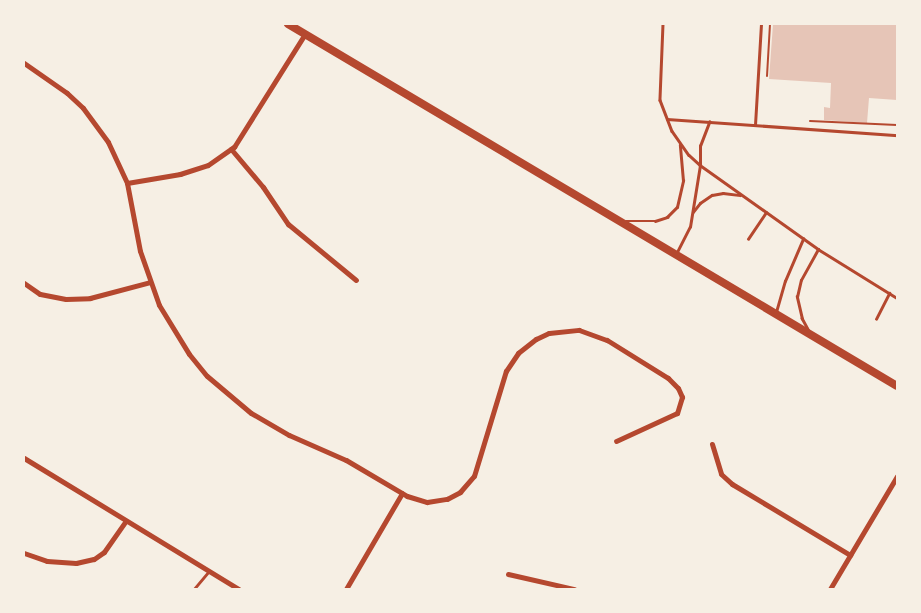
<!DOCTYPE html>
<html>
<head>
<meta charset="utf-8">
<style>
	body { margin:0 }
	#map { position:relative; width:921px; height:613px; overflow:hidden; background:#f6efe4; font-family:Barlow,sans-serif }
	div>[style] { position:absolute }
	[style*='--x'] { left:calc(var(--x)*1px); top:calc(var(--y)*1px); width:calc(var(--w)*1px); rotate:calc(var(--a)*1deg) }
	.building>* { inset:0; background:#e6c5b7 }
	.path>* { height:2px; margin:-1px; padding:0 1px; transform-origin:1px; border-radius:1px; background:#b5482f }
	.service>* { height:2.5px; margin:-1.25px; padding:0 1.25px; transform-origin:1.25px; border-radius:1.25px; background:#b5482f }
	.minor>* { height:5px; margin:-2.5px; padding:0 2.5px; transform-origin:2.5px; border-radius:2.5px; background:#b5482f }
	.secondary>* { height:8px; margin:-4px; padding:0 4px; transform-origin:4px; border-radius:4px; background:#b5482f }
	span { translate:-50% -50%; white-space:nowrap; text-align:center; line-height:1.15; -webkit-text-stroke:5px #f6efe4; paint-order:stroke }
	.frame { position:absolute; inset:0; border:25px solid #f6efe4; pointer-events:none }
</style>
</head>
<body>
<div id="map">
	<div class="building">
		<div style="clip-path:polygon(773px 24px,897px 24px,897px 100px,869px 98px,867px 123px,824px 120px,824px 107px,830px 108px,831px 83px,769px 79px)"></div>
	</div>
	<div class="path">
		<div style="--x:767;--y:76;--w:52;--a:-86.7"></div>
		<div style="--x:810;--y:121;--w:87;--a:2.6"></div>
	</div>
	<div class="service">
		<div style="--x:663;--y:24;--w:76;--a:92.3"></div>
		<div style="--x:660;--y:100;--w:33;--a:69"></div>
		<div style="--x:672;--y:131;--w:29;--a:55"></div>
		<div style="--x:689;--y:155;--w:15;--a:42"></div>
		<div style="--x:700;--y:165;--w:145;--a:35.4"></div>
		<div style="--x:818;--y:249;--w:93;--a:31.8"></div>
		<div style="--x:667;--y:119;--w:231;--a:4"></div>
		<div style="--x:755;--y:125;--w:101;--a:-86.6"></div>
		<div style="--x:693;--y:212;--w:11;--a:-52"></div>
		<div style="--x:700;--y:203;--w:14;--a:-34"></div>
		<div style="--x:712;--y:195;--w:11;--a:-10"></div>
		<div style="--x:723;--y:193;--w:17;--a:7"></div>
		<div style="--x:626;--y:221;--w:29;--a:0"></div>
		<div style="--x:655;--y:221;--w:13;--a:-18"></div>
		<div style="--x:667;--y:217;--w:14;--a:-45"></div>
		<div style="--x:677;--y:207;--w:27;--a:-77"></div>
		<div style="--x:683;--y:181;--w:36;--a:-95"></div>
		<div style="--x:748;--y:239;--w:32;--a:-56"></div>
		<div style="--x:676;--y:254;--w:30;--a:-63"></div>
		<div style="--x:690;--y:227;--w:63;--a:-80.8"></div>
		<div style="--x:700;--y:165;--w:19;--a:-90"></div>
		<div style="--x:700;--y:146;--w:26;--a:-69"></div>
		<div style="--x:776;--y:312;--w:32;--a:-74"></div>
		<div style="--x:785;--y:281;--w:46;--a:-66.8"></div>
		<div style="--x:876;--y:319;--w:29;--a:-63"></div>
		<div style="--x:808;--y:330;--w:13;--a:-119"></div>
		<div style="--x:802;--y:319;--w:23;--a:-103"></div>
		<div style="--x:797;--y:297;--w:17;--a:-77"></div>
		<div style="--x:801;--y:280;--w:35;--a:-61"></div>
		<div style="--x:194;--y:589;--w:23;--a:-50"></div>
	</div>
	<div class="minor">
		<div style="--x:24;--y:63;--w:52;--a:34.9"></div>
		<div style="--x:67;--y:93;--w:22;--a:43"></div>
		<div style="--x:83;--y:108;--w:42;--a:53.7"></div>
		<div style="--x:108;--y:142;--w:45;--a:65.1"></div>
		<div style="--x:127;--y:183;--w:69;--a:79.2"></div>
		<div style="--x:140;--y:251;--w:57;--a:70.6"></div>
		<div style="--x:159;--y:305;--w:57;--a:58.5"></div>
		<div style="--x:189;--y:354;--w:28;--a:51"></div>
		<div style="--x:207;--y:376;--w:57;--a:40.1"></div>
		<div style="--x:251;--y:413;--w:44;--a:30.1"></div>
		<div style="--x:289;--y:435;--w:62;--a:23.7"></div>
		<div style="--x:346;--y:460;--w:71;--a:30.5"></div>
		<div style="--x:407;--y:496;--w:21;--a:17"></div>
		<div style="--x:427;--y:502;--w:20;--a:-9"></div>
		<div style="--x:447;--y:499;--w:15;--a:-28"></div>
		<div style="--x:460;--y:492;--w:21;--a:-49"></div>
		<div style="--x:474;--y:476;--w:110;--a:-73.1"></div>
		<div style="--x:506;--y:371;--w:22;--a:-56"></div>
		<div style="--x:518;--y:353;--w:23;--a:-38"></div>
		<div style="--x:536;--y:339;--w:14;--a:-25"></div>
		<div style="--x:549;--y:333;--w:30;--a:-6"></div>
		<div style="--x:579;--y:330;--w:30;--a:20"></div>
		<div style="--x:607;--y:340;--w:72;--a:31.9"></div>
		<div style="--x:668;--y:378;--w:14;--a:45"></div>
		<div style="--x:678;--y:388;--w:10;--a:66"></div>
		<div style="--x:682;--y:397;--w:17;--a:107"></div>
		<div style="--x:677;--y:413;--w:67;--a:155.3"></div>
		<div style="--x:231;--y:149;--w:50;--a:49.9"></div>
		<div style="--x:263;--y:187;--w:45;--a:56"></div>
		<div style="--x:288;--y:224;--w:88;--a:39.5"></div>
		<div style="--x:127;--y:183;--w:54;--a:-9.6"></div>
		<div style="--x:180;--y:174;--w:29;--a:-18"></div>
		<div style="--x:208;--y:165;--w:32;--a:-35"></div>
		<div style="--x:234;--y:147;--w:133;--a:-57.9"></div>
		<div style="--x:24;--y:283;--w:19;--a:35"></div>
		<div style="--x:40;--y:294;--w:26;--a:11"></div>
		<div style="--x:66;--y:299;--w:24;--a:-2"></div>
		<div style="--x:90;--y:298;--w:62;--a:-14.9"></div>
		<div style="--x:712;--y:444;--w:31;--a:73"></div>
		<div style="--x:721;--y:474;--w:15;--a:42"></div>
		<div style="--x:732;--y:484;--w:138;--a:31"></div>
		<div style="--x:24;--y:458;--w:252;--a:31.4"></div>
		<div style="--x:24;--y:553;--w:24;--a:19"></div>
		<div style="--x:47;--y:561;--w:29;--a:4"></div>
		<div style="--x:76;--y:563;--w:18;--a:-13"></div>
		<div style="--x:94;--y:559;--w:12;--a:-35"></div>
		<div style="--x:104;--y:552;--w:38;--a:-55"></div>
		<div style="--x:508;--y:574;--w:68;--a:12.8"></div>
		<div style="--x:346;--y:589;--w:111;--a:-59.7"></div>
		<div style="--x:830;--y:589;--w:131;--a:-59.3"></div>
	</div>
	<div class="secondary">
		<div style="--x:288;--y:24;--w:708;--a:30.73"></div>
	</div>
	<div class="frame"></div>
</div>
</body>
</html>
